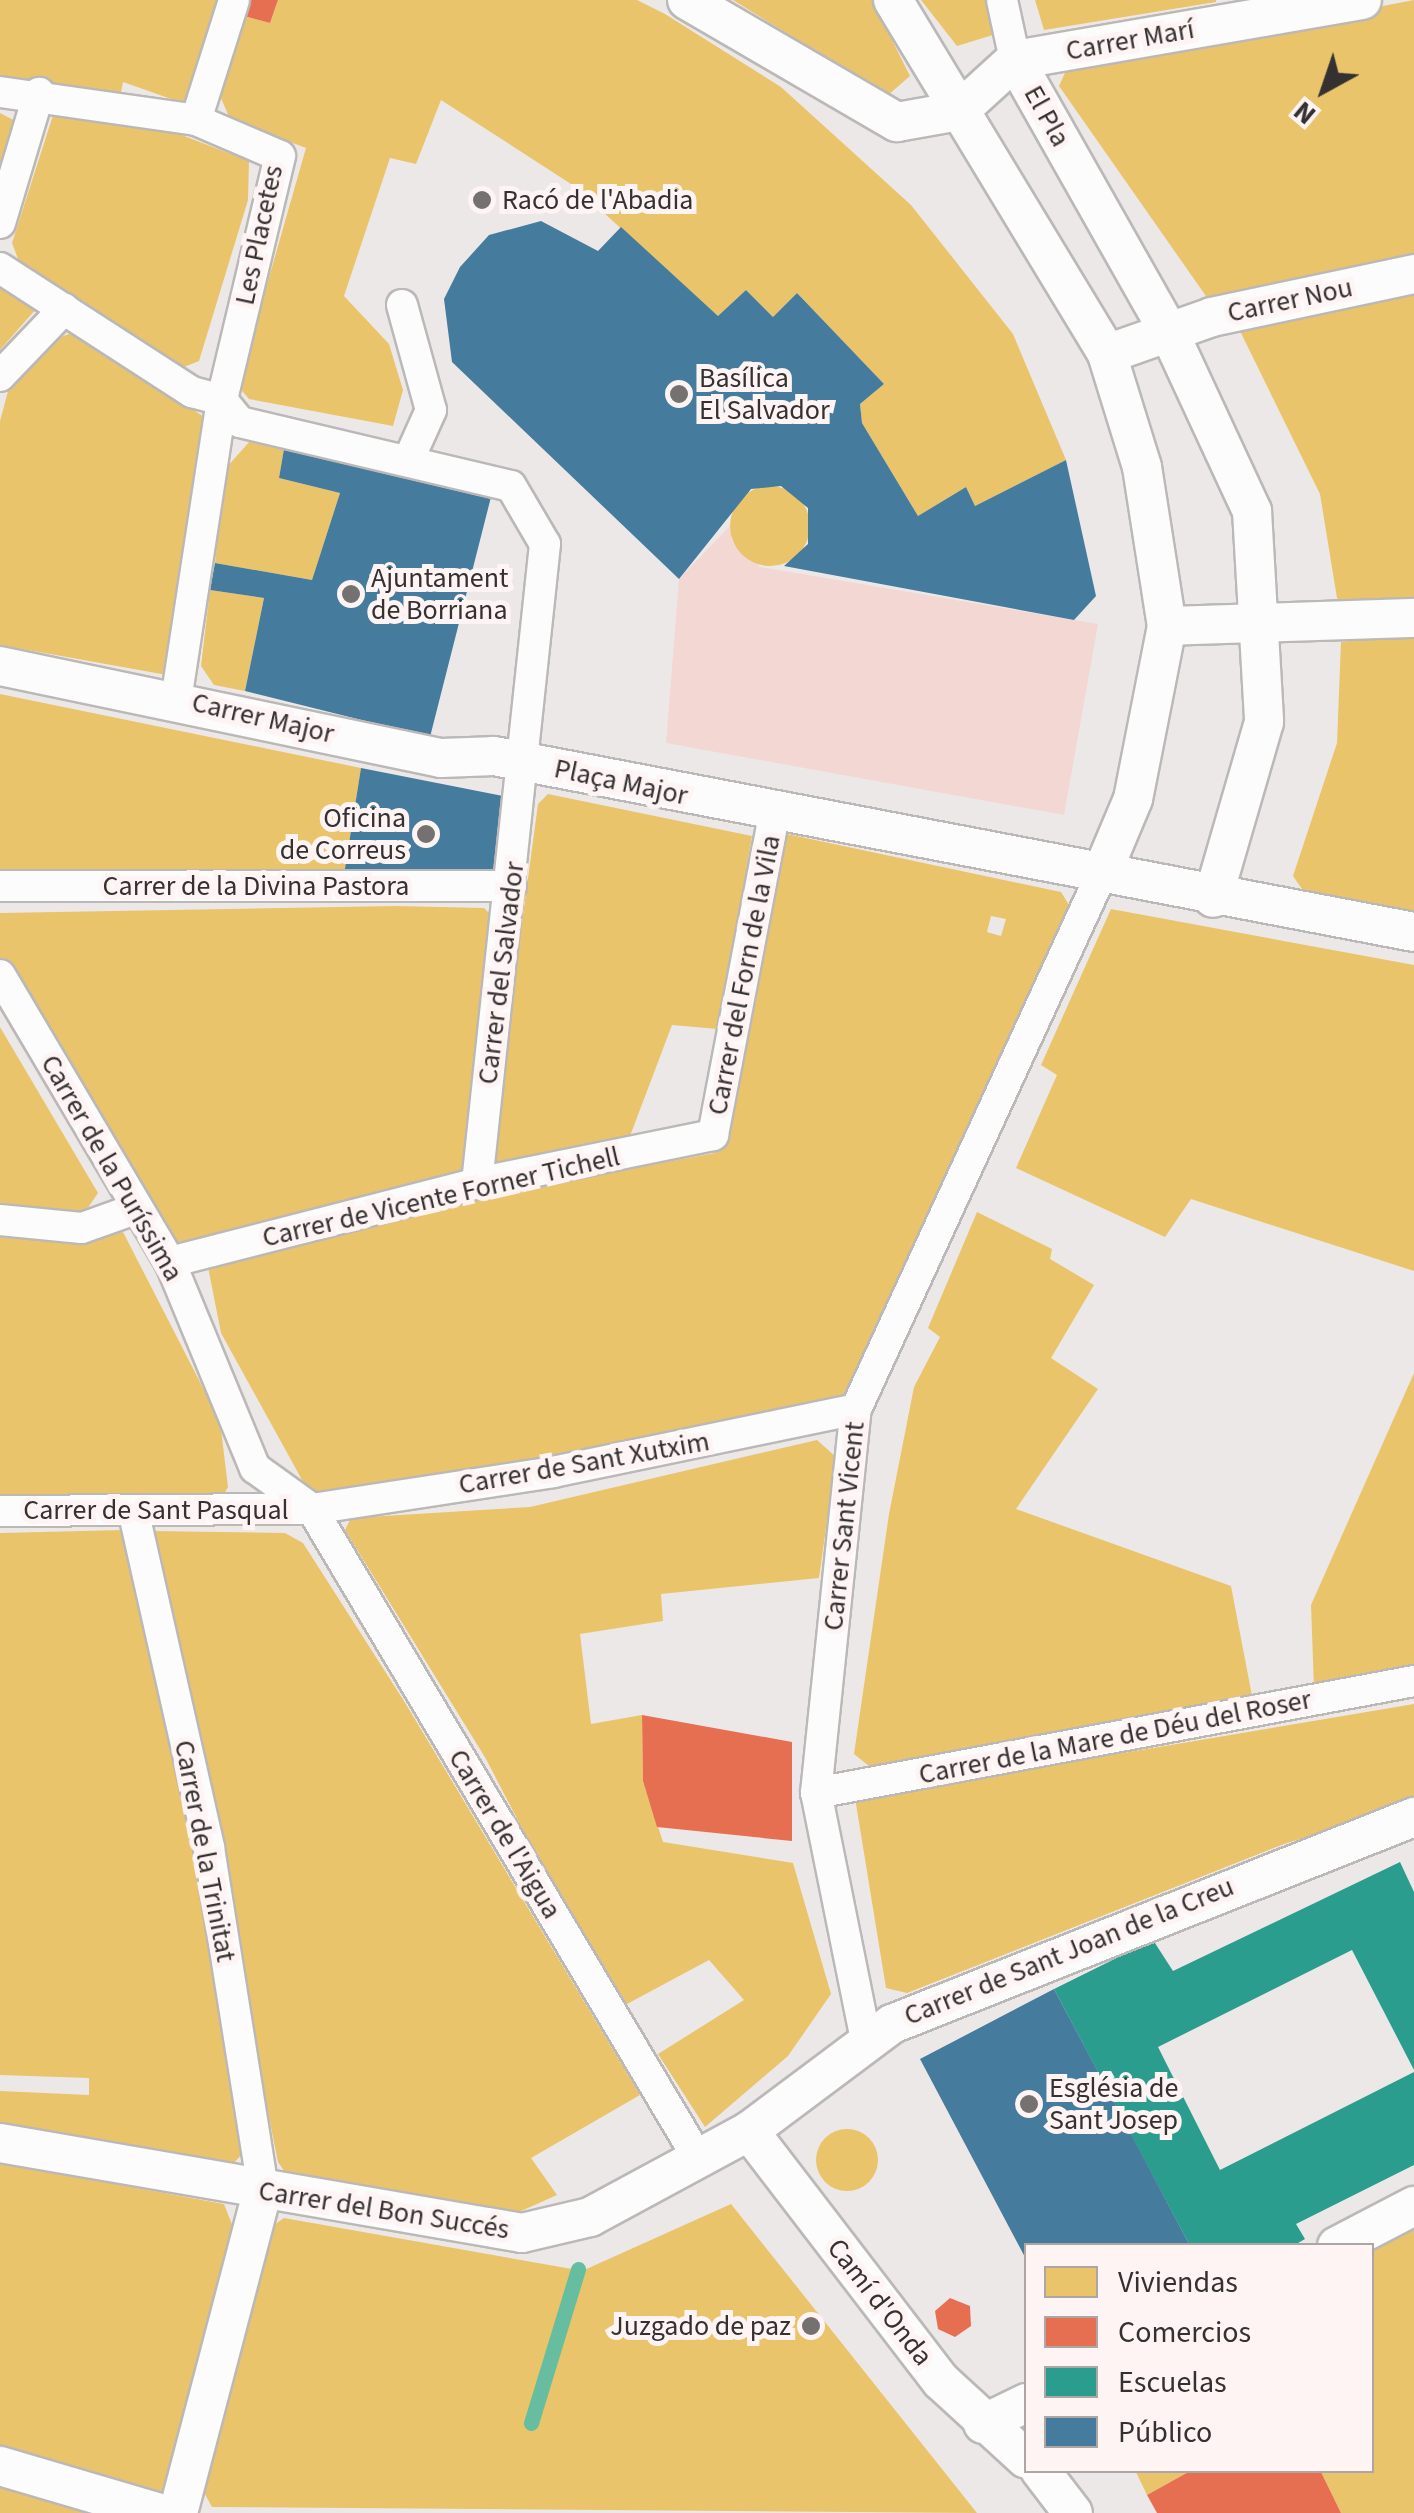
<!DOCTYPE html>
<html>
<head>
<meta charset="utf-8">
<style>
	body { margin:0 }
	#map { position:relative; width:1414px; height:2513px; overflow:hidden; background:#ede8e8; font-family:"Source Sans 3",sans-serif }
	div>[style] { position:absolute }
	[style*='--x'] { left:calc(var(--x)*1px); top:calc(var(--y)*1px); width:calc(var(--w)*1px); rotate:calc(var(--a)*1deg) }
	.green>* { inset:0; background:#f3d7d3 }
	.homes>* { inset:0; background:#e9c46a }
	.round { border-radius:50% }
	.shops>* { inset:0; background:#e76f51 }
	.schools>* { inset:0; background:#2a9d8f }
	.public>* { inset:0; background:#457b9d }
	.stream>* { height:15px; margin:-7.5px; padding:0 7.5px; transform-origin:7.5px; border-radius:7.5px; background:#67bda0 }
	.roads { filter:drop-shadow(2px 0 #bbb8b7) drop-shadow(-2px 0 #bbb8b7) drop-shadow(0 2px #bbb8b7) drop-shadow(0 -2px #bbb8b7) }
	.pedestrian>* { height:30px; margin:-15px; padding:0 15px; transform-origin:15px; border-radius:15px; background:#fcfcfc }
	.minor>* { height:38px; margin:-19px; padding:0 19px; transform-origin:19px; border-radius:19px; background:#fcfcfc }
	.dots>* { width:28px; height:28px; translate:-50% -50%; box-sizing:border-box; border:5px solid #fdf4f3; border-radius:50% }
	span { translate:-50% -50%; white-space:nowrap; text-align:center; line-height:1.15; -webkit-text-stroke:10px #fdf4f3; paint-order:stroke }
	.street-label { font-size:28px; color:#343130 }
	.poi-label { font-size:28px; color:#343130 }
	.left { translate:0 -50%; text-align:left }
	.right { translate:-100% -50%; text-align:right }
	.legend { position:absolute; left:1024px; top:2243px; width:350px; height:230px; box-sizing:border-box; background:#fdf4f3; border:2px solid #ada6a5; margin:0; padding:12px 18px; list-style:none; font-size:30px; color:#343130 }
	.legend li { display:flex; align-items:center; gap:20px; height:50px }
	.legend b { width:50px; border:2px solid #ada6a5 }
	.north { position:absolute; left:1274px; top:40px; width:100px; height:100px; -webkit-text-stroke:8px #fdf4f3; paint-order:stroke; rotate:220deg; font-size:28px; font-weight:700; line-height:40px; text-align:center; color:#343130 }
	.north::after { content:''; display:block; margin:auto; width:35px; height:45px; background:#343130; clip-path:polygon(50% 0,100% 100%,50% 72%,0 100%) }
</style>
</head>
<body>
<div id="map">
	<div class="green">
		<div style="clip-path:polygon(730px 526px,732px 542px,760px 567px,1098px 624px,1064px 815px,666px 743px,679px 579px)"></div>
	</div>
	<div class="homes">
		<div style="clip-path:polygon(0 0,225px 0,191px 106px,123px 82px,120px 98px,0 80px)"></div>
		<div style="clip-path:polygon(278px 0,637px 0,665px 14px,781px 87px,911px 205px,1013px 334px,1066px 460px,975px 506px,966px 487px,918px 516px,862px 423px,860px 404px,884px 384px,797px 293px,773px 317px,746px 290px,718px 316px,574px 186px,441px 100px,416px 164px,390px 158px,344px 296px,389px 344px,403px 390px,393px 426px,249px 399px,238px 386px,306px 148px,230px 119px,220px 96px,244px 16px,270px 23px)"></div>
		<div style="clip-path:polygon(733px 0,872px 0,910px 76px,887px 96px)"></div>
		<div style="clip-path:polygon(921px 0,985px 0,996px 34px,957px 46px)"></div>
		<div style="clip-path:polygon(1035px 0,1216px 0,1216px 2px,1044px 30px)"></div>
		<div style="clip-path:polygon(1414px 0,1414px 256px,1225px 305px,1208px 299px,1059px 86px,1068px 66px)"></div>
		<div style="clip-path:polygon(56px 106px,143px 120px,249px 161px,248px 200px,199px 361px,174px 371px,20px 264px,12px 243px)"></div>
		<div style="clip-path:polygon(0 113px,21px 124px,0 185px)"></div>
		<div style="clip-path:polygon(0 281px,36px 309px,0 350px)"></div>
		<div style="clip-path:polygon(1414px 290px,1414px 604px,1351px 612px,1337px 598px,1320px 494px,1240px 331px,1248px 321px)"></div>
		<div style="clip-path:polygon(77px 331px,204px 417px,167px 675px,0 645px,0 421px,11px 380px,47px 342px)"></div>
		<div style="clip-path:polygon(250px 441px,284px 449px,279px 478px,340px 493px,312px 580px,215px 563px,226px 468px)"></div>
		<div class="round" style="left:730px;top:486px;width:80px;height:80px"></div>
		<div style="clip-path:polygon(210px 590px,264px 598px,245px 691px,214px 685px,201px 666px)"></div>
		<div style="clip-path:polygon(1414px 633px,1414px 913px,1309px 899px,1293px 876px,1337px 743px,1341px 642px)"></div>
		<div style="clip-path:polygon(0 694px,361px 768px,343px 881px,0 877px)"></div>
		<div style="clip-path:polygon(548px 794px,752px 836px,718px 1029px,672px 1025px,627px 1144px,488px 1174px,538px 804px)"></div>
		<div style="clip-path:polygon(evenodd,782px 833px,1061px 892px,1074px 913px,844px 1398px,650px 1442px,325px 1495px,307px 1489px,221px 1333px,207px 1262px,450px 1202px,715px 1153px,782px 833px,991px 916px,1006px 919px,1001px 936px,987px 932px,991px 916px)"></div>
		<div style="clip-path:polygon(395px 906px,484px 908px,494px 918px,468px 1167px,458px 1182px,187px 1245px,169px 1238px,0 959px,0 913px)"></div>
		<div style="clip-path:polygon(1111px 909px,1414px 965px,1414px 1271px,1191px 1199px,1165px 1237px,1016px 1168px,1057px 1075px,1041px 1065px)"></div>
		<div style="clip-path:polygon(0 1027px,98px 1193px,83px 1215px,0 1207px)"></div>
		<div style="clip-path:polygon(977px 1212px,1052px 1249px,1050px 1259px,1094px 1285px,1051px 1358px,1098px 1389px,1016px 1509px,1231px 1586px,1253px 1701px,874px 1770px,854px 1754px,889px 1514px,914px 1387px,940px 1337px,928px 1328px)"></div>
		<div style="clip-path:polygon(123px 1232px,220px 1421px,228px 1487px,219px 1503px,0 1500px,0 1237px,76px 1242px)"></div>
		<div style="clip-path:polygon(1414px 1373px,1414px 1675px,1314px 1688px,1311px 1605px)"></div>
		<div style="clip-path:polygon(817px 1440px,836px 1457px,819px 1578px,661px 1594px,663px 1621px,580px 1634px,591px 1724px,642px 1715px,643px 1781px,663px 1842px,793px 1863px,831px 1994px,788px 2056px,705px 2127px,658px 2054px,744px 2000px,709px 1960px,627px 2004px,596px 1954px,590px 1959px,486px 1759px,345px 1530px,351px 1518px,530px 1507px)"></div>
		<div style="clip-path:polygon(123px 1530px,211px 1936px,245px 2151px,232px 2165px,0 2123px,0 2091px,89px 2095px,89px 2078px,0 2075px,0 1533px)"></div>
		<div style="clip-path:polygon(151px 1531px,285px 1533px,303px 1543px,404px 1701px,640px 2095px,531px 2158px,557px 2195px,510px 2216px,293px 2184px,278px 2162px)"></div>
		<div style="clip-path:polygon(1414px 1704px,1414px 1804px,1284px 1844px,907px 1993px,886px 1988px,855px 1798px)"></div>
		<div class="round" style="left:816px;top:2129px;width:62px;height:62px"></div>
		<div style="clip-path:polygon(0 2163px,224px 2204px,235px 2232px,166px 2492px,156px 2499px,0 2454px)"></div>
		<div style="clip-path:polygon(731px 2204px,977px 2513px,212px 2507px,201px 2487px,267px 2230px,284px 2218px,572px 2269px,526px 2421px,535px 2424px,582px 2271px)"></div>
		<div style="clip-path:polygon(1414px 2225px,1414px 2513px,1341px 2513px,1320px 2470px,1372px 2470px,1372px 2247px)"></div>
		<div style="clip-path:polygon(1135px 2470px,1192px 2470px,1147px 2495px)"></div>
		<div style="clip-path:polygon(0 2481px,117px 2513px,0 2513px)"></div>
	</div>
	<div class="shops">
		<div style="clip-path:polygon(249px 0,278px 0,270px 23px,244px 16px)"></div>
		<div style="clip-path:polygon(642px 1715px,792px 1742px,792px 1841px,657px 1827px,643px 1781px)"></div>
		<div style="clip-path:polygon(950px 2298px,970px 2306px,971px 2326px,955px 2337px,938px 2329px,935px 2311px)"></div>
		<div style="clip-path:polygon(1192px 2470px,1320px 2470px,1341px 2513px,1157px 2513px,1147px 2495px)"></div>
	</div>
	<div class="schools">
		<div style="clip-path:polygon(1400px 1862px,1414px 1892px,1414px 2070px,1352px 1950px,1158px 2047px,1220px 2170px,1414px 2072px,1414px 2165px,1296px 2224px,1305px 2239px,1293px 2246px,1190px 2246px,1054px 1989px,1153px 1940px,1173px 1971px)"></div>
	</div>
	<div class="public">
		<div style="clip-path:polygon(541px 221px,598px 251px,621px 227px,718px 316px,746px 290px,773px 317px,797px 293px,884px 384px,860px 404px,862px 423px,918px 516px,966px 487px,975px 506px,1066px 460px,1096px 596px,1074px 620px,784px 566px,808px 544px,808px 508px,781px 486px,751px 489px,679px 579px,452px 362px,444px 299px,460px 267px,489px 235px)"></div>
		<div style="clip-path:polygon(284px 449px,491px 497px,430px 737px,245px 691px,264px 598px,210px 590px,215px 563px,312px 580px,340px 493px,279px 478px)"></div>
		<div style="clip-path:polygon(361px 768px,508px 797px,497px 871px,343px 881px)"></div>
		<div style="clip-path:polygon(1054px 1989px,1139px 2149px,1190px 2246px,1026px 2246px,1026px 2259px,920px 2059px)"></div>
	</div>
	<div class="stream">
		<div style="--x:531;--y:2423;--w:161;--a:-73"></div>
	</div>
	<div class="roads">
		<div class="pedestrian">
			<div style="--x:1002;--y:0;--w:61;--a:77.8"></div>
			<div style="--x:0;--y:92;--w:198;--a:8.1"></div>
			<div style="--x:196;--y:120;--w:91;--a:23.2"></div>
			<div style="--x:280;--y:156;--w:251;--a:103.4"></div>
			<div style="--x:222;--y:400;--w:303;--a:98.7"></div>
			<div style="--x:196;--y:120;--w:126;--a:-72.4"></div>
			<div style="--x:0;--y:223;--w:136;--a:-73.3"></div>
			<div style="--x:0;--y:268;--w:229;--a:32.9"></div>
			<div style="--x:192;--y:392;--w:31;--a:15"></div>
			<div style="--x:402;--y:305;--w:109;--a:74.6"></div>
			<div style="--x:431;--y:410;--w:54;--a:114.2"></div>
			<div style="--x:0;--y:376;--w:93;--a:-46.3"></div>
			<div style="--x:222;--y:400;--w:28;--a:51"></div>
			<div style="--x:240;--y:422;--w:278;--a:13.3"></div>
			<div style="--x:511;--y:486;--w:67;--a:59.6"></div>
			<div style="--x:545;--y:544;--w:643;--a:96.07"></div>
			<div style="--x:0;--y:886;--w:511;--a:0"></div>
			<div style="--x:0;--y:975;--w:334;--a:59.4"></div>
			<div style="--x:170;--y:1262;--w:223;--a:67.6"></div>
			<div style="--x:255;--y:1468;--w:70;--a:35.7"></div>
			<div style="--x:312;--y:1509;--w:755;--a:59.26"></div>
			<div style="--x:0;--y:1220;--w:82;--a:5.6"></div>
			<div style="--x:82;--y:1228;--w:59;--a:-19.7"></div>
			<div style="--x:170;--y:1262;--w:317;--a:-14.4"></div>
			<div style="--x:477;--y:1183;--w:241;--a:-11.5"></div>
			<div style="--x:713;--y:1135;--w:326;--a:-79.2"></div>
			<div style="--x:0;--y:1511;--w:312;--a:-0.4"></div>
			<div style="--x:312;--y:1509;--w:244;--a:-8.7"></div>
			<div style="--x:553;--y:1472;--w:309;--a:-11.7"></div>
			<div style="--x:134;--y:1514;--w:342;--a:77.3"></div>
			<div style="--x:209;--y:1848;--w:346;--a:81"></div>
			<div style="--x:816;--y:1793;--w:608;--a:-10.61"></div>
			<div style="--x:867;--y:2045;--w:257;--a:-101.4"></div>
			<div style="--x:816;--y:1793;--w:386;--a:-84.1"></div>
			<div style="--x:856;--y:1409;--w:588;--a:-65.35"></div>
		</div>
		<div class="minor">
			<div style="--x:687;--y:0;--w:243;--a:30.2"></div>
			<div style="--x:897;--y:122;--w:63;--a:-10.1"></div>
			<div style="--x:893;--y:0;--w:414;--a:58.8"></div>
			<div style="--x:1107;--y:354;--w:118;--a:72.8"></div>
			<div style="--x:1142;--y:467;--w:161;--a:81.1"></div>
			<div style="--x:1167;--y:626;--w:176;--a:101.1"></div>
			<div style="--x:1133;--y:799;--w:82;--a:112.8"></div>
			<div style="--x:1015;--y:60;--w:310;--a:60.5"></div>
			<div style="--x:1168;--y:330;--w:200;--a:65.1"></div>
			<div style="--x:1252;--y:511;--w:211;--a:86.7"></div>
			<div style="--x:1264;--y:722;--w:183;--a:106.2"></div>
			<div style="--x:1015;--y:60;--w:352;--a:-9.8"></div>
			<div style="--x:959;--y:111;--w:76;--a:-42.3"></div>
			<div style="--x:1107;--y:354;--w:111;--a:-19.4"></div>
			<div style="--x:1212;--y:317;--w:207;--a:-12"></div>
			<div style="--x:1167;--y:626;--w:247;--a:-1.9"></div>
			<div style="--x:0;--y:666;--w:450;--a:11.8"></div>
			<div style="--x:441;--y:758;--w:53;--a:-2.2"></div>
			<div style="--x:494;--y:756;--w:937;--a:10.83"></div>
			<div style="--x:749;--y:2131;--w:315;--a:52.5"></div>
			<div style="--x:941;--y:2381;--w:115;--a:42.5"></div>
			<div style="--x:0;--y:2143;--w:530;--a:9.78"></div>
			<div style="--x:522;--y:2233;--w:70;--a:-13.2"></div>
			<div style="--x:590;--y:2217;--w:181;--a:-28.4"></div>
			<div style="--x:749;--y:2131;--w:179;--a:-36.8"></div>
			<div style="--x:892;--y:2024;--w:562;--a:-21.63"></div>
			<div style="--x:1337;--y:2246;--w:87;--a:-27.5"></div>
			<div style="--x:983;--y:2424;--w:48;--a:-26"></div>
			<div style="--x:0;--y:2466;--w:167;--a:16.4"></div>
			<div style="--x:1040;--y:2470;--w:54;--a:52.5"></div>
			<div style="--x:178;--y:2513;--w:334;--a:-75.3"></div>
		</div>
	</div>
	<div class="dots">
		<div style="left:482px;top:200px;background:#757170"></div>
		<div style="left:679px;top:394px;background:#757170"></div>
		<div style="left:351px;top:594px;background:#757170"></div>
		<div style="left:426px;top:834px;background:#757170"></div>
		<div style="left:1029px;top:2104px;background:#757170"></div>
		<div style="left:811px;top:2326px;background:#757170"></div>
	</div>
	<div class="street-label">
		<span style="left:1130px;top:40px;rotate:-10deg">Carrer Marí</span>
		<span style="left:1047px;top:116px;rotate:61deg">El Pla</span>
		<span style="left:259px;top:235px;rotate:-78deg">Les Placetes</span>
		<span style="left:1290px;top:300px;rotate:-12deg">Carrer Nou</span>
		<span style="left:263px;top:718px;rotate:13deg">Carrer Major</span>
		<span style="left:621px;top:782px;rotate:12deg">Plaça Major</span>
		<span style="left:256px;top:886px">Carrer de la Divina Pastora</span>
		<span style="left:501px;top:973px;rotate:-83deg">Carrer del Salvador</span>
		<span style="left:744px;top:975px;rotate:-79deg">Carrer del Forn de la Vila</span>
		<span style="left:112px;top:1168px;rotate:60deg">Carrer de la Puríssima</span>
		<span style="left:441px;top:1197px;rotate:-13deg">Carrer de Vicente Forner Tichell</span>
		<span style="left:584px;top:1463px;rotate:-10deg">Carrer de Sant Xutxim</span>
		<span style="left:156px;top:1510px">Carrer de Sant Pasqual</span>
		<span style="left:844px;top:1526px;rotate:-84deg">Carrer Sant Vicent</span>
		<span style="left:1115px;top:1737px;rotate:-11deg">Carrer de la Mare de Déu del Roser</span>
		<span style="left:505px;top:1834px;rotate:59deg">Carrer de l'Aigua</span>
		<span style="left:205px;top:1851px;rotate:79deg">Carrer de la Trinitat</span>
		<span style="left:1069px;top:1951px;rotate:-22deg">Carrer de Sant Joan de la Creu</span>
		<span style="left:384px;top:2210px;rotate:9deg">Carrer del Bon Succés</span>
		<span style="left:880px;top:2302px;rotate:52deg">Camí d'Onda</span>
	</div>
	<div class="poi-label">
		<span class="left" style="left:502px;top:200px">Racó de l'Abadia</span>
		<span class="left" style="left:699px;top:394px">Basílica<br>El Salvador</span>
		<span class="left" style="left:371px;top:594px">Ajuntament<br>de Borriana</span>
		<span class="right" style="left:406px;top:834px">Oficina<br>de Correus</span>
		<span class="left" style="left:1049px;top:2104px">Església de<br>Sant Josep</span>
		<span class="right" style="left:791px;top:2326px">Juzgado de paz</span>
	</div>
	<ul class="legend">
	<li><b style="height:28px;background:#e9c46a"></b>Viviendas</li>
	<li><b style="height:28px;background:#e76f51"></b>Comercios</li>
	<li><b style="height:28px;background:#2a9d8f"></b>Escuelas</li>
	<li><b style="height:28px;background:#457b9d"></b>Público</li>
	</ul>
	<div class="north">N</div>
</div>
</body>
</html>
